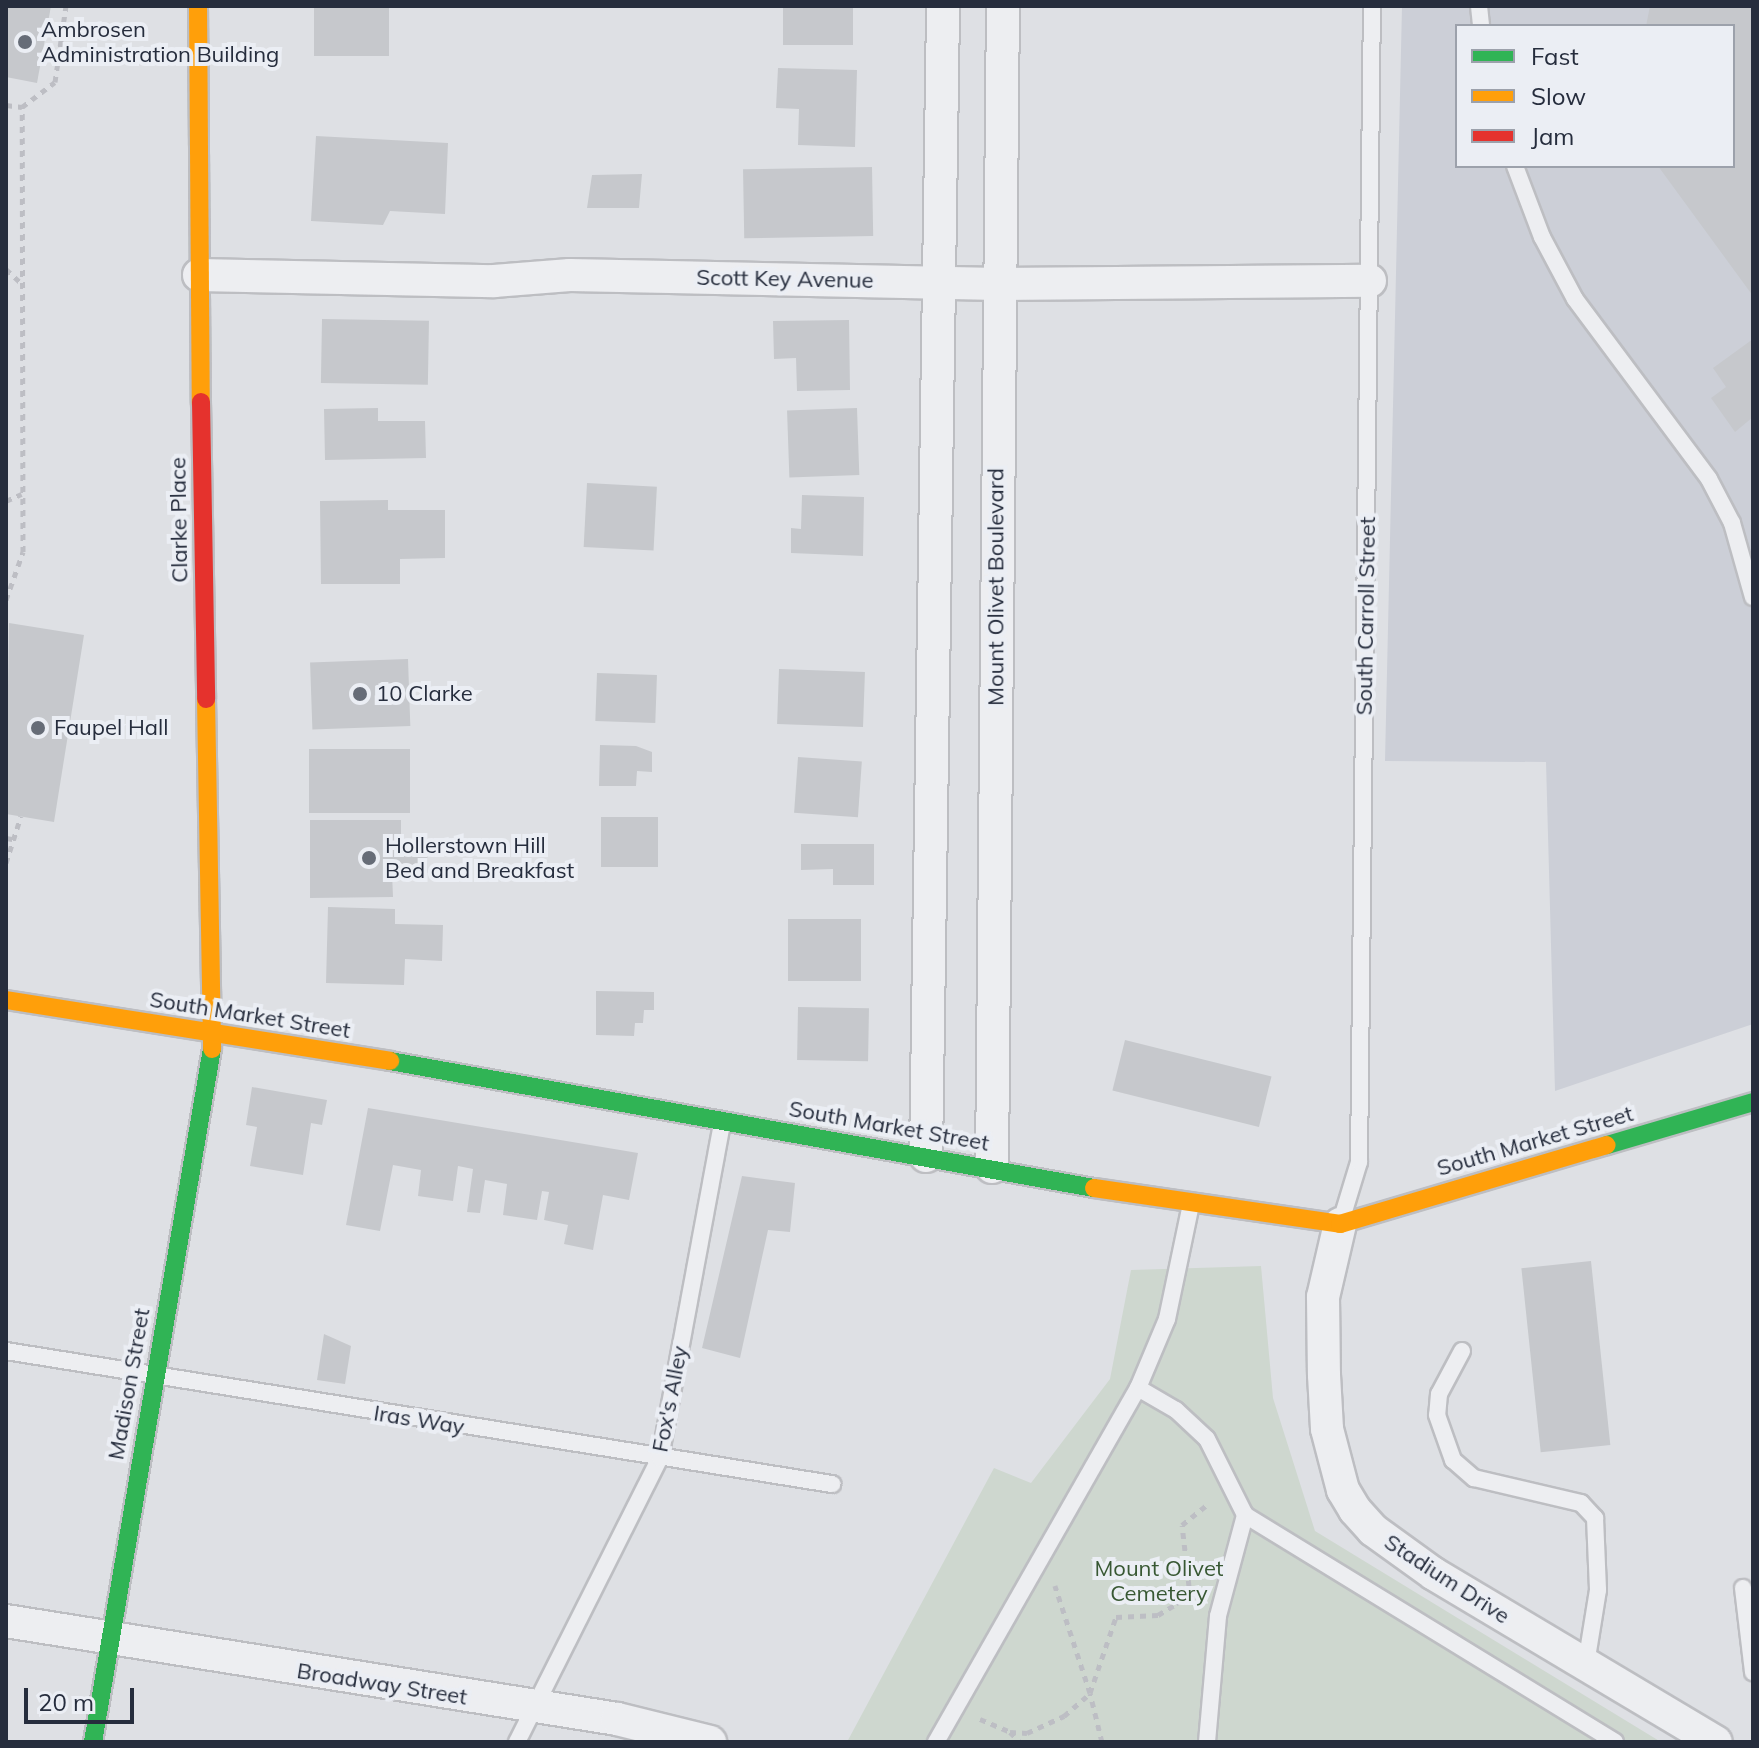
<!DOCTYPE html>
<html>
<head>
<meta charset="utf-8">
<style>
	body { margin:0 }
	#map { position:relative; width:1759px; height:1748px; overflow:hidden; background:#dee0e4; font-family:Mulish,sans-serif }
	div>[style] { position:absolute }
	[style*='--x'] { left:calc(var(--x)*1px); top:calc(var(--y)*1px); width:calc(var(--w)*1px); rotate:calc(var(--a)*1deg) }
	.built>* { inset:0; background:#cccfd7 }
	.green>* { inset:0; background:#ced7cf }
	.building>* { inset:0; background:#c6c8cc; transform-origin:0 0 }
	.path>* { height:5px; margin-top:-2.5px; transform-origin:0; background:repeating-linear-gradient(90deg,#bdbec4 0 6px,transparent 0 12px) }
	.roads { filter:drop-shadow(2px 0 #bdbec2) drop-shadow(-2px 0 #bdbec2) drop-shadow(0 2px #bdbec2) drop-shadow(0 -2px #bdbec2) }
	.lane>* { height:16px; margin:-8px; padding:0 8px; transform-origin:8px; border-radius:8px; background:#edeef1 }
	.street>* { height:32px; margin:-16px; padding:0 16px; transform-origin:16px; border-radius:16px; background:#edeef1 }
	.fast>* { height:18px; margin:-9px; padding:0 9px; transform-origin:9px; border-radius:9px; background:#30b455 }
	.slow>* { height:18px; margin:-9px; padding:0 9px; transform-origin:9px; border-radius:9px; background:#ff9f0a }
	.jam>* { height:18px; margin:-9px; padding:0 9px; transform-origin:9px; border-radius:9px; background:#e5322d }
	.dots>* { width:22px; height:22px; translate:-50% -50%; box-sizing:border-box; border:4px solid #ebeef4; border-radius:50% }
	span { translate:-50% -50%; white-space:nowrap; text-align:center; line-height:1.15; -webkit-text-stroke:8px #ebeef4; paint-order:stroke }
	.poi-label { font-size:22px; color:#262d3d }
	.left { translate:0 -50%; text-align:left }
	.street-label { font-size:22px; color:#262d3d }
	.park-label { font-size:22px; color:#385833 }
	.frame { position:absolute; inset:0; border:8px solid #262d3d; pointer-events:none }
	.legend { position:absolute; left:1455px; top:24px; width:280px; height:144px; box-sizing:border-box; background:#ebeef4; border:2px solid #9ca1ab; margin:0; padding:10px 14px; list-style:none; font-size:24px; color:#262d3d }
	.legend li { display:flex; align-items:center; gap:16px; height:40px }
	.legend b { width:40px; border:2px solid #9ca1ab }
	.scale { position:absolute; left:24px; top:1688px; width:110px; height:36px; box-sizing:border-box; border:4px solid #262d3d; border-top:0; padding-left:10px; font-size:24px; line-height:28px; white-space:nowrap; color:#262d3d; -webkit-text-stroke:6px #ebeef4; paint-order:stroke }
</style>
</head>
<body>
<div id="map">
	<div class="built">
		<div style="clip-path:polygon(evenodd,1402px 6px,1753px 6px,1753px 1024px,1555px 1091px,1546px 762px,1385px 761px,1402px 6px,1457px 26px,1733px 26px,1733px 166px,1457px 166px,1457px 26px)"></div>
	</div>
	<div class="green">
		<div style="clip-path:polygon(1261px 1266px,1273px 1398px,1315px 1531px,1661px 1742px,847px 1742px,994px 1468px,1031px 1483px,1110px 1379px,1131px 1270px)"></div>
	</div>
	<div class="building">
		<div style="clip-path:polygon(6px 6px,51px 6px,37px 83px,6px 77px)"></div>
		<div style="left:314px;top:6px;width:75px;height:50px"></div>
		<div style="left:783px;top:6px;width:70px;height:39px"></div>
		<div style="clip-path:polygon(1650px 6px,1753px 6px,1753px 296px,1658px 166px,1733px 166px,1733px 26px,1646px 26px)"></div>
		<div style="clip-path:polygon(778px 68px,857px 70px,855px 147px,798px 145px,799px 109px,776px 108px)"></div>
		<div style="clip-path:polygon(316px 136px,448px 143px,445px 214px,390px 211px,383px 225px,311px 221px)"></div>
		<div style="left:872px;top:167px;width:69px;height:129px;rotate:89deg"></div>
		<div style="clip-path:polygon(642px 174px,639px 208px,587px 208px,592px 175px)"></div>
		<div style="left:322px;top:319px;width:107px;height:64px;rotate:1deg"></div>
		<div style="clip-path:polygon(849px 320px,850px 390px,797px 391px,796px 358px,774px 359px,773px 321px)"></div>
		<div style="clip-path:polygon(1753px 339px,1753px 417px,1735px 432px,1711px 398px,1726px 387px,1713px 368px)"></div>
		<div style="clip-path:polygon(378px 408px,378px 421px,425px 421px,426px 458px,325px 460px,324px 409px)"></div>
		<div style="left:857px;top:408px;width:67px;height:70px;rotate:88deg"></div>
		<div style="left:587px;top:483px;width:70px;height:64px;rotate:3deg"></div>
		<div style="clip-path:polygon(802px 495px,864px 497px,863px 556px,791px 553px,791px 528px,801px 529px)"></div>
		<div style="clip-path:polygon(388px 500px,388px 510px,445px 510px,445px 558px,400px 559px,400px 584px,321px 584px,320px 501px)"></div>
		<div style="clip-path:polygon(9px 623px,84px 635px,54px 822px,6px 814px)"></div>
		<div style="left:408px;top:659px;width:67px;height:98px;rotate:88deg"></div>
		<div style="left:779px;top:669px;width:86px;height:55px;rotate:2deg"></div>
		<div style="left:597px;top:673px;width:60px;height:48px;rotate:2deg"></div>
		<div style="clip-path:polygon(600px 745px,636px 746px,652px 752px,652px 772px,637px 771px,636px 786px,599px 786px)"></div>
		<div style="left:410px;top:749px;width:64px;height:101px;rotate:90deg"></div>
		<div style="left:798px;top:757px;width:64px;height:56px;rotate:4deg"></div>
		<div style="left:601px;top:817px;width:57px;height:50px"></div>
		<div style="clip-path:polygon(310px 820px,401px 820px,401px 843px,427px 843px,428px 873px,392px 873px,393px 897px,310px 898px)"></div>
		<div style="clip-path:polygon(801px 844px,874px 844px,874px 885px,833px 885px,833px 869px,801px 870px)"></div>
		<div style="clip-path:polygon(328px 907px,395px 909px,395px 924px,443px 925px,442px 961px,405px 959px,404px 985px,326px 983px)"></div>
		<div style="left:788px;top:919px;width:73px;height:62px"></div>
		<div style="clip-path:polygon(596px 991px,654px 992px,654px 1010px,644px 1010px,643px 1023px,635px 1023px,634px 1036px,596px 1035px)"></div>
		<div style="left:798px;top:1007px;width:71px;height:53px;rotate:1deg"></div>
		<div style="left:1125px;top:1040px;width:151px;height:52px;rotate:14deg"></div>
		<div style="clip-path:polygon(252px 1087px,327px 1100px,322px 1125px,311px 1123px,303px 1175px,250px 1166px,257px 1127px,246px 1125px)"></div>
		<div style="clip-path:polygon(368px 1108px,638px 1153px,629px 1200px,603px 1195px,593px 1250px,564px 1244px,568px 1225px,544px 1220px,549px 1192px,542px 1191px,537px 1220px,503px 1215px,507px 1184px,485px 1180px,480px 1213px,467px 1212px,473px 1169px,458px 1166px,453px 1201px,418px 1196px,421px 1170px,393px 1165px,380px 1231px,346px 1225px)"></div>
		<div style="clip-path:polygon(742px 1176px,795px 1183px,790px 1232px,768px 1230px,740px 1358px,702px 1348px)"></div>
		<div style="left:1591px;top:1261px;width:185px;height:70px;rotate:84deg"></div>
		<div style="clip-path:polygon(324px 1334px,351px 1346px,345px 1384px,317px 1380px)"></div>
	</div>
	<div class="path">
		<div style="--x:6;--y:105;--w:16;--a:7"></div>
		<div style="--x:22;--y:107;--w:41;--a:-37.1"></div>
		<div style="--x:55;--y:82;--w:77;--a:-81.8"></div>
		<div style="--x:6;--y:269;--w:19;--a:43"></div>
		<div style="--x:6;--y:501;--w:17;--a:-24"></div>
		<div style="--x:6;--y:600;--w:51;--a:-70.5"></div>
		<div style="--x:23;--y:552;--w:445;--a:-90.1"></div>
		<div style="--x:6;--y:838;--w:12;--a:9"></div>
		<div style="--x:6;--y:863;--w:49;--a:-72.3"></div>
		<div style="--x:980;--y:1719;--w:33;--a:23"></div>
		<div style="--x:1010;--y:1732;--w:17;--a:3"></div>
		<div style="--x:1027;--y:1733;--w:41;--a:-24.7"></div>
		<div style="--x:1064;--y:1716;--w:35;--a:-41"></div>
		<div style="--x:1090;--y:1693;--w:113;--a:-108.1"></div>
		<div style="--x:1010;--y:1732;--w:14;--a:45"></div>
		<div style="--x:1102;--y:1742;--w:50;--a:-103.8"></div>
		<div style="--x:1090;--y:1693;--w:80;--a:-71.1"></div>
		<div style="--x:1116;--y:1617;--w:42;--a:-2.7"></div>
		<div style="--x:1158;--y:1615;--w:21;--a:-31"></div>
		<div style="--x:1176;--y:1604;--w:22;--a:-54"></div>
		<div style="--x:1189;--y:1586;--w:61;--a:-96.5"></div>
		<div style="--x:1182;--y:1525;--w:35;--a:-39"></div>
	</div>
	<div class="roads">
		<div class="lane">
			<div style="--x:1479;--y:6;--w:20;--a:84"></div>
			<div style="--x:1515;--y:166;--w:76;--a:69.2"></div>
			<div style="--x:1542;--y:237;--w:70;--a:62"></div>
			<div style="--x:1575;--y:299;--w:224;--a:53.3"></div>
			<div style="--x:1709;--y:479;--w:50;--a:62.4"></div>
			<div style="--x:1732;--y:523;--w:77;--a:74.2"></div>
			<div style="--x:1342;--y:1218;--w:59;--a:-73.1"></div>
			<div style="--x:1359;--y:1162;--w:1156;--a:-89.36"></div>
			<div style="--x:6;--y:1351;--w:837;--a:9.15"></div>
			<div style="--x:1462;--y:1351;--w:49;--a:118.1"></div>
			<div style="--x:1439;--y:1394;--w:21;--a:95"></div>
			<div style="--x:1437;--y:1415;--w:48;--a:70.4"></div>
			<div style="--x:1453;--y:1460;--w:28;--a:41"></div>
			<div style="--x:1474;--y:1478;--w:110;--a:13.2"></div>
			<div style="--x:1581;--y:1503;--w:21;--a:47"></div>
			<div style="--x:1595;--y:1518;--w:72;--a:87.6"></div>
			<div style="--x:1598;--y:1590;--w:75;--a:99.2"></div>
			<div style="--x:1138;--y:1388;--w:44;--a:30.1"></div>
			<div style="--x:1176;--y:1410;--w:42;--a:43.1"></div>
			<div style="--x:1207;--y:1439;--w:85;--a:63.4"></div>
			<div style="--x:1245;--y:1515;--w:434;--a:31.5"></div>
			<div style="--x:1743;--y:1588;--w:85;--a:83.2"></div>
			<div style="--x:517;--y:1742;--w:318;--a:-63.3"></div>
			<div style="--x:660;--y:1458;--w:342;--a:-79.5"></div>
			<div style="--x:936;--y:1742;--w:408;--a:-60.3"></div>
			<div style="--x:1138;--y:1388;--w:75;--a:-67.2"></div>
			<div style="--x:1167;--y:1319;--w:112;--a:-78.2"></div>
			<div style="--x:1207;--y:1742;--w:126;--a:-85"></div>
			<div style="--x:1218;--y:1616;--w:105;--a:-75"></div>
		</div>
		<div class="street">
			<div style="--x:199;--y:275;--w:295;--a:1.2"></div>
			<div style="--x:494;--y:281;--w:76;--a:-4.5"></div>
			<div style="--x:570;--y:275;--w:428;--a:1.2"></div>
			<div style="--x:998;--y:284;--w:372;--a:-0.5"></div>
			<div style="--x:926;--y:1156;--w:1150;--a:-89.15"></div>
			<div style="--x:992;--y:1167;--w:1161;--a:-89.46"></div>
			<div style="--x:1340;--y:1224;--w:75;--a:103.1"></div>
			<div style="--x:1323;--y:1297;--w:78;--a:89.3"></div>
			<div style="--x:1324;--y:1375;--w:54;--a:86.8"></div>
			<div style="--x:1327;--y:1429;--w:63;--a:75.3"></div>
			<div style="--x:1343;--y:1490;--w:23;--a:59"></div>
			<div style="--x:1355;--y:1510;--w:27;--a:48"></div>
			<div style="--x:1373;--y:1530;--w:75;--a:35.8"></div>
			<div style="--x:1434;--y:1574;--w:328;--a:30.8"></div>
			<div style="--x:6;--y:1621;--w:619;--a:9.11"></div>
			<div style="--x:617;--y:1719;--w:96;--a:13.9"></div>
		</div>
		<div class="fast">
			<div style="--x:390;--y:1061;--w:715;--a:10.23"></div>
			<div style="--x:1607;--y:1145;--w:152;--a:-16.4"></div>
			<div style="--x:93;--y:1742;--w:703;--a:-80.26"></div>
		</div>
		<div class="slow">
			<div style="--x:198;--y:6;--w:396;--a:89.6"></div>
			<div style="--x:206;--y:699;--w:350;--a:89"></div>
			<div style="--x:6;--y:1000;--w:389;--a:9"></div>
			<div style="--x:1094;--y:1188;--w:249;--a:8.3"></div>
			<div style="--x:1340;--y:1224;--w:278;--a:-16.5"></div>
		</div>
		<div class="jam">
			<div style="--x:201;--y:402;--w:297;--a:89"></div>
		</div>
	</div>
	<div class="dots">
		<div style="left:25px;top:42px;background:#666c77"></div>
		<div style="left:360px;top:694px;background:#666c77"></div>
		<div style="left:38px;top:728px;background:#666c77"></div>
		<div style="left:369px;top:858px;background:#666c77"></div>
	</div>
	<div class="poi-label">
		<span class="left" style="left:41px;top:42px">Ambrosen<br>Administration Building</span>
		<span class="left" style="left:376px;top:694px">10 Clarke</span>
		<span class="left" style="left:54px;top:728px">Faupel Hall</span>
		<span class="left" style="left:385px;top:858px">Hollerstown Hill<br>Bed and Breakfast</span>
	</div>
	<div class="street-label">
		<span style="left:785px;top:279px;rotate:1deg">Scott Key Avenue</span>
		<span style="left:179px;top:520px;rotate:-91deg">Clarke Place</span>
		<span style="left:996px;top:587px;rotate:-90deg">Mount Olivet Boulevard</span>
		<span style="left:1366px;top:616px;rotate:-89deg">South Carroll Street</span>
		<span style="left:250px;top:1015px;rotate:9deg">South Market Street</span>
		<span style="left:889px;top:1126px;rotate:10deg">South Market Street</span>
		<span style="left:1535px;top:1141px;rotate:-16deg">South Market Street</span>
		<span style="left:129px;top:1384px;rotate:-80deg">Madison Street</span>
		<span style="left:670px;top:1399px;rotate:-79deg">Fox's Alley</span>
		<span style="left:419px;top:1420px;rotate:9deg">Iras Way</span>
		<span style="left:1447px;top:1579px;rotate:33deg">Stadium Drive</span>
		<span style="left:382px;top:1684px;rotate:9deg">Broadway Street</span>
	</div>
	<div class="park-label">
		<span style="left:1159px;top:1581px">Mount Olivet<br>Cemetery</span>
	</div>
	<div class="frame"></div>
	<ul class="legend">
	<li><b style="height:10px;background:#30b455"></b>Fast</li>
	<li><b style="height:10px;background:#ff9f0a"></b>Slow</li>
	<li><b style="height:10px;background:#e5322d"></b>Jam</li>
	</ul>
	<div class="scale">20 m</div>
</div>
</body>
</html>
